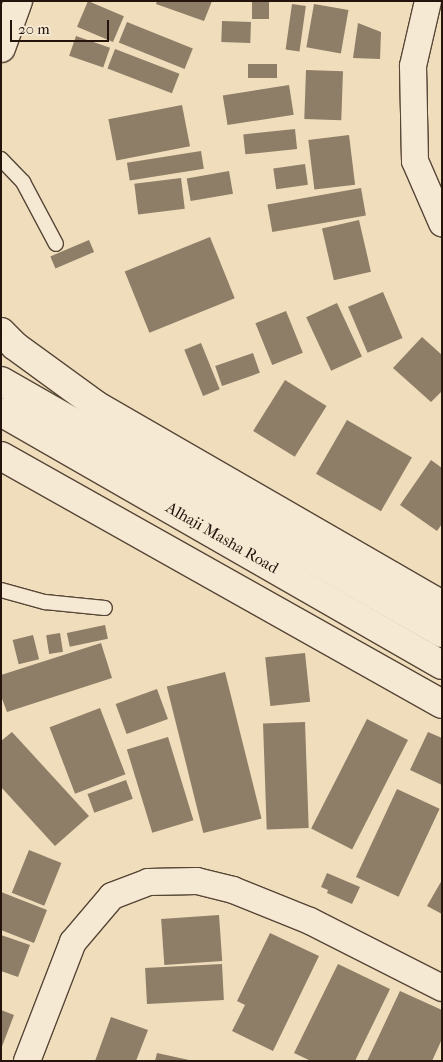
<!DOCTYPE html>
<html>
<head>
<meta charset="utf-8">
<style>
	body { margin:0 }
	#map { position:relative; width:443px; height:1062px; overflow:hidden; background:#efddbb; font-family:"IM FELL French Canon",serif }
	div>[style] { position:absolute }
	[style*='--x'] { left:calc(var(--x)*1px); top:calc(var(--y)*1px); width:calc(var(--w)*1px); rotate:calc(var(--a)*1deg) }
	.building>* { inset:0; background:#8e7d67; transform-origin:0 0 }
	.roads { filter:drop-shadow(1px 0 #574637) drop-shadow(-1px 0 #574637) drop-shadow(0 1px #574637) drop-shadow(0 -1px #574637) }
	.lane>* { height:14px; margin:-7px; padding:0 7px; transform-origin:7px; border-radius:7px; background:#f5e9d3 }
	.street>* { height:26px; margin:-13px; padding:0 13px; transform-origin:13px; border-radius:13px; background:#f5e9d3 }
	.secondary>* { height:28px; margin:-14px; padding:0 14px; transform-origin:14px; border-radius:14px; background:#f5e9d3 }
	span { translate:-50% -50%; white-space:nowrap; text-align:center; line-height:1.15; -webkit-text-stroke:5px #f5e9d3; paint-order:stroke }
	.street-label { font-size:16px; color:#24140b }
	.frame { position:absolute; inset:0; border:2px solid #24140b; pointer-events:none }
	.scale { position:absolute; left:10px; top:20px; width:99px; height:22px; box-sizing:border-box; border:2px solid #24140b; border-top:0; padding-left:6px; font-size:15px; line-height:18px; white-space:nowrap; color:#24140b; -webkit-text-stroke:4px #f5e9d3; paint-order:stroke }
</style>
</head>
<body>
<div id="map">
	<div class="building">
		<div style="left:88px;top:1px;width:39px;height:28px;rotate:23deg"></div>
		<div style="clip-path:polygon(157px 1px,212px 1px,204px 21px,156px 4px)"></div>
		<div style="left:252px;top:1px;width:17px;height:18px"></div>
		<div style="left:292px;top:4px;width:14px;height:46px;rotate:8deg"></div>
		<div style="left:314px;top:4px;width:35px;height:44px;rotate:10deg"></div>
		<div style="left:222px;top:21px;width:29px;height:21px;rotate:2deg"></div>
		<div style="left:127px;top:22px;width:71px;height:22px;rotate:22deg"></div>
		<div style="clip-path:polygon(358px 23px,381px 32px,380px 59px,353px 58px)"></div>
		<div style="left:76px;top:36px;width:36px;height:21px;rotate:19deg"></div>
		<div style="left:115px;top:49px;width:69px;height:21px;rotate:21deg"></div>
		<div style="left:277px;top:64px;width:14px;height:29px;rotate:90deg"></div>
		<div style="left:306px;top:70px;width:37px;height:49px;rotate:2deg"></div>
		<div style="left:289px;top:85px;width:30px;height:67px;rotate:81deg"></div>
		<div style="left:182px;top:105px;width:42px;height:75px;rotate:79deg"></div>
		<div style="left:295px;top:129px;width:20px;height:52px;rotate:84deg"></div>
		<div style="left:349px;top:135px;width:50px;height:41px;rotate:83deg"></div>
		<div style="left:201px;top:151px;width:18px;height:75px;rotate:81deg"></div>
		<div style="left:305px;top:164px;width:21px;height:32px;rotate:82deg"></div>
		<div style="left:229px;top:171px;width:23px;height:43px;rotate:80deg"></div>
		<div style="left:181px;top:178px;width:31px;height:47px;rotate:83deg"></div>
		<div style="left:361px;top:188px;width:28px;height:95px;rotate:80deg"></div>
		<div style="left:359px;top:220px;width:53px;height:38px;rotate:77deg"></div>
		<div style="left:210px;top:237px;width:66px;height:92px;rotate:68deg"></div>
		<div style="left:89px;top:240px;width:13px;height:42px;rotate:67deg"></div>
		<div style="left:383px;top:292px;width:50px;height:38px;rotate:67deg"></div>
		<div style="left:337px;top:303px;width:59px;height:34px;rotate:65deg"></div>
		<div style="left:286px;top:311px;width:45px;height:33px;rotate:68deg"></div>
		<div style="clip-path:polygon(422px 337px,442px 355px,442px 391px,431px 402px,393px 368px)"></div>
		<div style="left:201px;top:343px;width:50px;height:18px;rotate:68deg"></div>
		<div style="left:253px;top:353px;width:21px;height:40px;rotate:71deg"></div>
		<div style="left:285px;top:380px;width:49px;height:60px;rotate:32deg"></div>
		<div style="left:347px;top:420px;width:75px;height:62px;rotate:30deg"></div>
		<div style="clip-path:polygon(431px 460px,442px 468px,442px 524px,437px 531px,400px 505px)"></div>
		<div style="left:105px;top:625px;width:14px;height:39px;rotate:78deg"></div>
		<div style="left:60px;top:633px;width:19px;height:14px;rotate:81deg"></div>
		<div style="left:33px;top:635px;width:25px;height:21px;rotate:76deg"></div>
		<div style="clip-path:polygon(101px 643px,112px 678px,7px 712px,1px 696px,1px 675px)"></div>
		<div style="left:305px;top:653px;width:49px;height:40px;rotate:84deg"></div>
		<div style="left:225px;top:672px;width:151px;height:60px;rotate:76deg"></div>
		<div style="left:157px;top:689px;width:32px;height:44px;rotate:70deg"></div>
		<div style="left:100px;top:708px;width:71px;height:54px;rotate:69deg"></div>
		<div style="left:367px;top:719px;width:46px;height:123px;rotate:27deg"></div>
		<div style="left:305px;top:722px;width:106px;height:42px;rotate:88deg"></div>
		<div style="clip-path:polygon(12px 732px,89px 816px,55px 846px,1px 787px,1px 741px)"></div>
		<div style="clip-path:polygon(428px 732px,442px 738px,442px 785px,410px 770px)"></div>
		<div style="left:168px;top:737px;width:87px;height:43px;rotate:73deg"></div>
		<div style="left:126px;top:780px;width:20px;height:41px;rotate:70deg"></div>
		<div style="left:397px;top:789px;width:47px;height:97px;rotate:25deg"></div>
		<div style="left:29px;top:850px;width:35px;height:46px;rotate:22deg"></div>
		<div style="clip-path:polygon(327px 873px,360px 887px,352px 904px,327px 893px,328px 890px,321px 887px)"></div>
		<div style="clip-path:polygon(442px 880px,442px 914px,427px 906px)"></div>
		<div style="clip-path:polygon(1px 892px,47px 910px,34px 943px,1px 930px)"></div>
		<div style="left:219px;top:915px;width:46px;height:58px;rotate:86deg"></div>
		<div style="clip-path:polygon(270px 933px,319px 956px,273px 1051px,232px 1031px,245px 1005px,237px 1001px)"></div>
		<div style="clip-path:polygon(1px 935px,30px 945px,18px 977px,1px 971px)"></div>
		<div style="left:222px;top:964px;width:36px;height:77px;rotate:87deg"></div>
		<div style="clip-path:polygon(338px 964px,390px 989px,355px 1061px,311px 1061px,294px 1053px)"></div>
		<div style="clip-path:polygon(400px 991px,442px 1010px,442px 1039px,432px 1061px,367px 1061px)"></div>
		<div style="clip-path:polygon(1px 1010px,14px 1015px,1px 1049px)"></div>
		<div style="clip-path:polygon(111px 1017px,148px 1030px,136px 1061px,95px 1061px)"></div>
		<div style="clip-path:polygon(157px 1053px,189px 1060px,189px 1061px,155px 1061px)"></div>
	</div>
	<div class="roads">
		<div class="lane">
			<div style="--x:1;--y:159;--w:32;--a:46"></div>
			<div style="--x:23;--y:182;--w:70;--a:62"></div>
			<div style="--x:1;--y:590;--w:46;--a:15.3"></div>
			<div style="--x:45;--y:602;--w:60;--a:5.7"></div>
		</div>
		<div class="street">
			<div style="--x:428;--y:1;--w:67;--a:103"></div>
			<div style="--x:413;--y:66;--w:95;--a:88.8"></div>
			<div style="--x:415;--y:161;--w:68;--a:66.5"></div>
			<div style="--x:27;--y:1061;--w:128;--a:-68.9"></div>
			<div style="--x:73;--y:942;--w:60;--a:-49.7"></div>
			<div style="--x:112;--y:896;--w:39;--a:-21"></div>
			<div style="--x:148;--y:882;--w:49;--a:-1.2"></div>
			<div style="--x:197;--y:881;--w:37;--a:14"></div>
			<div style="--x:233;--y:890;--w:83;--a:21.9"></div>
			<div style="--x:310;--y:921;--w:148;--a:26.9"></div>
		</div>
		<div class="secondary">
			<div style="--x:1;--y:48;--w:50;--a:-70.1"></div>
			<div style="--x:1;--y:332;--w:20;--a:45"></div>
			<div style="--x:15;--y:346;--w:100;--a:36.1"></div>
			<div style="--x:96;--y:405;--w:400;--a:30"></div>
			<div style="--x:1;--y:381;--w:508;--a:29.74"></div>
			<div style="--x:1;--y:412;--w:508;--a:29.84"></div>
			<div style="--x:1;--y:456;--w:506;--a:29.35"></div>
		</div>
	</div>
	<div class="street-label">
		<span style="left:222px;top:538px;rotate:30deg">Alhaji Masha Road</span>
	</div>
	<div class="frame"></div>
	<div class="scale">20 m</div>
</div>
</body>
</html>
